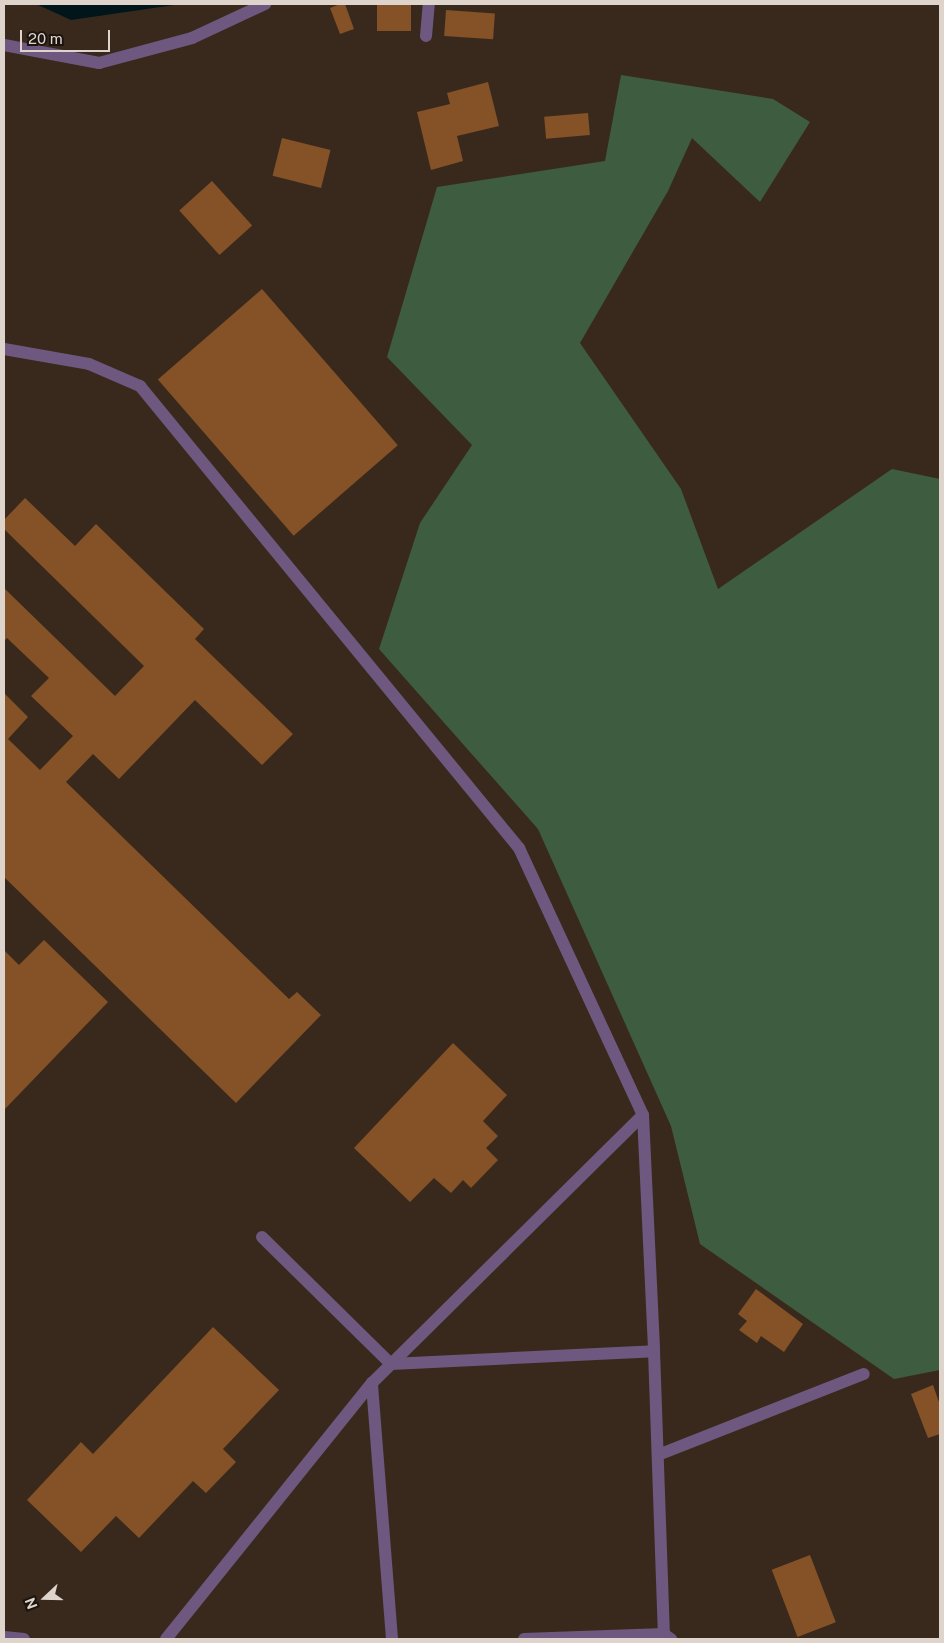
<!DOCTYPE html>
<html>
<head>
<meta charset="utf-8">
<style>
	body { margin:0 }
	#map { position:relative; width:944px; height:1643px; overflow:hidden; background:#39291d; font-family:"Public Sans",sans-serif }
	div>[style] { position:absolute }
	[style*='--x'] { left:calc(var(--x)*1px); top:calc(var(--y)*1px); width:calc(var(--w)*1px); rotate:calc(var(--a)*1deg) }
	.green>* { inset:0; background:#3d5c40 }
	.water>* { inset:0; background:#00161a }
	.building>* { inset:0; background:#845226; transform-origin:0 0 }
	.service>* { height:12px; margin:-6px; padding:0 6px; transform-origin:6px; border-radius:6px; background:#6f587f }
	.minor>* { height:12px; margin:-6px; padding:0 6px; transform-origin:6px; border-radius:6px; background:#6f587f }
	span { translate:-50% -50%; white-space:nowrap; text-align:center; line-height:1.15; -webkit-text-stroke:4px #1b140e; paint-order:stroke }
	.frame { position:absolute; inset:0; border:5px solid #dfd4cc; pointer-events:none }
	.north { position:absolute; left:20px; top:1573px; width:50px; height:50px; -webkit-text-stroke:4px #1b140e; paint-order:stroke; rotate:249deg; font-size:14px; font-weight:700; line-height:20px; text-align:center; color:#dfd4cc }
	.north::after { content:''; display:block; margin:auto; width:18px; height:22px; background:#dfd4cc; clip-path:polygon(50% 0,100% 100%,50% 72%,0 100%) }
	.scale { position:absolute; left:20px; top:30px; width:90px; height:22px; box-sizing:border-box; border:2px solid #dfd4cc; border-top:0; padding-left:6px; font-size:15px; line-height:18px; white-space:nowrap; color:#dfd4cc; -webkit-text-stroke:4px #1b140e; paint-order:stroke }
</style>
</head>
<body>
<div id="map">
	<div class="green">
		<div style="clip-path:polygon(621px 75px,773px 99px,810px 122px,760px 202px,692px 138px,668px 191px,580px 343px,681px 489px,718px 589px,892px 469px,940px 479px,940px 1370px,894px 1379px,700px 1244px,671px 1126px,538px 829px,379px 649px,420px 523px,472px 445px,387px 357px,437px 187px,605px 161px)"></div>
	</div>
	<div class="water">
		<div style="clip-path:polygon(36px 4px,181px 4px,71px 20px)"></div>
	</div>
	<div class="building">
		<div style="clip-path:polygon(340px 4px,345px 4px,354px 29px,340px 34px,330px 8px)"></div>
		<div style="left:377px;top:4px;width:34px;height:27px"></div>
		<div style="left:446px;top:10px;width:49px;height:26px;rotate:4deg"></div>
		<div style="clip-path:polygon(488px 82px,499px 126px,457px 136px,463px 161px,431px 170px,417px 112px,450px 104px,447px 93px)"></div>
		<div style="left:588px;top:113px;width:22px;height:44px;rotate:85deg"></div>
		<div style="left:282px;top:138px;width:50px;height:39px;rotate:14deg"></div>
		<div style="left:212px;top:181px;width:60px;height:44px;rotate:48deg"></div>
		<div style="left:262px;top:289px;width:207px;height:138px;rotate:49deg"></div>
		<div style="clip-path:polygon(25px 498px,75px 546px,96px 524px,204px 629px,195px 639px,293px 734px,262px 765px,195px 700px,119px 779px,93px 754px,66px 782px,289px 999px,297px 992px,321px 1015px,236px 1103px,4px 877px,4px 693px,28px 717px,8px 739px,40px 770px,73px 736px,31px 696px,49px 678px,7px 638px,4px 641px,4px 588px,115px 696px,144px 666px,4px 529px,4px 520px)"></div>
		<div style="clip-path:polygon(44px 940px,108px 1002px,4px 1110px,4px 950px,19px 965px)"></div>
		<div style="clip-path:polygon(453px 1043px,507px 1095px,483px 1121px,498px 1136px,486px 1148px,498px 1160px,471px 1188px,463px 1180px,451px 1193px,434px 1178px,410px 1202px,354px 1148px)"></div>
		<div style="clip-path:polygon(756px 1289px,803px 1324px,784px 1352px,761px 1336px,757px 1343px,739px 1330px,747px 1321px,738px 1314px)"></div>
		<div style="clip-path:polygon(213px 1327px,279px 1390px,223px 1449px,236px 1462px,206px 1493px,193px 1481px,139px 1538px,116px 1516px,81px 1552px,27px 1500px,81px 1442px,93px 1454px)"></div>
		<div style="clip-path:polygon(933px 1385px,940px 1405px,940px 1434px,928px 1438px,911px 1394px)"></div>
		<div style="left:810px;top:1555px;width:72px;height:41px;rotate:69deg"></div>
	</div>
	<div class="service">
		<div style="--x:426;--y:36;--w:32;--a:-85"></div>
		<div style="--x:4;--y:349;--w:86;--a:10"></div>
		<div style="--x:89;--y:364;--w:56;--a:23.3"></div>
		<div style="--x:140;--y:386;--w:598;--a:50.64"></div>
		<div style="--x:519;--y:848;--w:294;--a:65.1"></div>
		<div style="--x:643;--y:1115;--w:236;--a:87.3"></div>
		<div style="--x:654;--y:1351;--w:283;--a:88"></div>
		<div style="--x:262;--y:1237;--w:181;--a:44.6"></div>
		<div style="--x:391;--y:1364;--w:263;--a:-2.8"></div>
		<div style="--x:658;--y:1455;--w:221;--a:-21.5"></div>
		<div style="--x:4;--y:1637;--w:20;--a:6"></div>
		<div style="--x:166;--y:1639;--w:329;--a:-51.2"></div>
		<div style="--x:392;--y:1639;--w:257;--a:-94.5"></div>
		<div style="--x:372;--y:1383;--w:381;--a:-44.7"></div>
		<div style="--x:524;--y:1639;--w:140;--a:-2"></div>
		<div style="--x:664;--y:1634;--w:9;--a:36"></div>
	</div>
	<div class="minor">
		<div style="--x:4;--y:45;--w:97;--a:10.7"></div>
		<div style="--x:99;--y:63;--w:96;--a:-15"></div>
		<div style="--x:192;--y:38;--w:81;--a:-25"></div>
	</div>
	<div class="frame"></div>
	<div class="north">N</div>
	<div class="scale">20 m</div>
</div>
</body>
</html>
